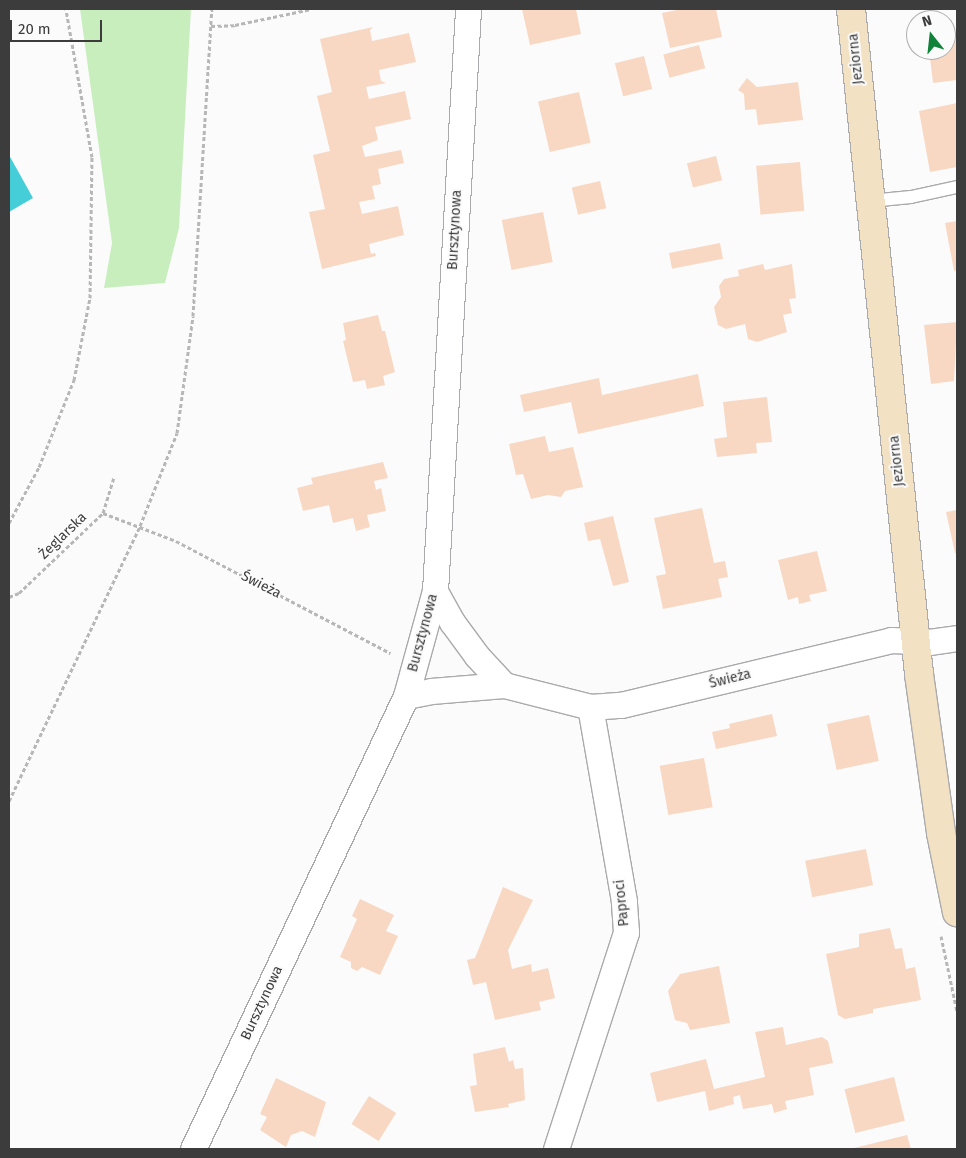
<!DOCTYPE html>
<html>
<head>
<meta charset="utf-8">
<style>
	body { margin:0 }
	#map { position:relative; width:966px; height:1158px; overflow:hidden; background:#fbfbfc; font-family:"Fira Sans",sans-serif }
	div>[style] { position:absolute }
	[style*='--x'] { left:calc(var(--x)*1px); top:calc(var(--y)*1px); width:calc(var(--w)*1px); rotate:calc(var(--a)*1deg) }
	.green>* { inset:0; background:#c9eebe }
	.water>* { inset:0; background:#46ced8 }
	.building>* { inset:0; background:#f8d8c3; transform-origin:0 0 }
	.path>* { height:3px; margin-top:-1.5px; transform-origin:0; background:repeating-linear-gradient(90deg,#b7b7b8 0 4px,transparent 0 6.5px) }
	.roads { filter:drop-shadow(1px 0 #aaaaac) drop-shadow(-1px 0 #aaaaac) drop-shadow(0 1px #aaaaac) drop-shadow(0 -1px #aaaaac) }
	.lane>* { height:12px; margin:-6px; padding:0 6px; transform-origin:6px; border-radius:6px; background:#fff }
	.street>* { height:25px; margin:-12.5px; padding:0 12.5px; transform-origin:12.5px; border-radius:12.5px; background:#fff }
	.secondary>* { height:28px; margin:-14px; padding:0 14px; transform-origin:14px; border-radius:14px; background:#f2e1c3 }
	span { translate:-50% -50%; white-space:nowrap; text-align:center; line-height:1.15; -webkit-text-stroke:4px #fbfbfc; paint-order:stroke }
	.street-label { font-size:14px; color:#3c3c3d }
	.frame { position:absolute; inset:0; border:10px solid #3c3c3d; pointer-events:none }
	.north { position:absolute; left:906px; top:10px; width:50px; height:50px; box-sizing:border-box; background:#fbfbfc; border:1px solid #afafb0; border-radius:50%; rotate:344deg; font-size:14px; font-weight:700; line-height:20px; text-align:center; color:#3c3c3d }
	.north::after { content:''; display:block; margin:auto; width:18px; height:22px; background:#10833a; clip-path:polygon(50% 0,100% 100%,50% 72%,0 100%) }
	.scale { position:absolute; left:10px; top:20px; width:92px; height:22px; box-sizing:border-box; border:2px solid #3c3c3d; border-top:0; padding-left:6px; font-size:15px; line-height:18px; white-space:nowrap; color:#3c3c3d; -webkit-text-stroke:4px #fbfbfc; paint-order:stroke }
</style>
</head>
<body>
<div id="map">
	<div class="green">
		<div style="clip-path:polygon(80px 9px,191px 9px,179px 228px,165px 283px,104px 288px,112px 243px)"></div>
	</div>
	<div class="water">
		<div style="clip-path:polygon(9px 155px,33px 198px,9px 212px)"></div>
	</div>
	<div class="building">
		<div style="clip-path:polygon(522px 9px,576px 9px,581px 34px,530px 45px)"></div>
		<div style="clip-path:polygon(682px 9px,716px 9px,722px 37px,670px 48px,662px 13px)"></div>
		<div style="clip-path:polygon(373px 27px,370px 30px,372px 41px,409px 33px,416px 62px,379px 70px,381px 81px,386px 83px,366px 87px,369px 99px,405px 91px,411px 119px,375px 127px,378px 140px,362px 146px,365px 157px,401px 150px,404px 163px,378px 169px,381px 184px,372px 186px,375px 199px,359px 202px,362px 214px,398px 206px,404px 235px,369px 244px,371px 254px,375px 253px,376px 256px,322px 269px,309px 212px,325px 209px,313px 155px,330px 151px,317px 96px,332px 92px,320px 39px)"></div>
		<div style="clip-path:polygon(957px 40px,957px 80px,933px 83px,929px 50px,946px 50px,946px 41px)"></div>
		<div style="left:699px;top:45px;width:24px;height:37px;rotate:75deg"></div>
		<div style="left:644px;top:56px;width:34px;height:30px;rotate:76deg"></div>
		<div style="clip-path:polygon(747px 78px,757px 87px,798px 82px,803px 120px,758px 125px,756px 109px,745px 110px,744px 94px,738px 90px)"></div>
		<div style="left:579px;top:92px;width:52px;height:42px;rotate:77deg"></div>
		<div style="clip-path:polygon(957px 103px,957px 167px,930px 172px,919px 111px)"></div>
		<div style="left:716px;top:156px;width:25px;height:30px;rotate:76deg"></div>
		<div style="left:800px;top:162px;width:49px;height:44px;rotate:85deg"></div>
		<div style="left:600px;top:181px;width:28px;height:29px;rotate:77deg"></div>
		<div style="left:543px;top:212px;width:51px;height:42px;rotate:79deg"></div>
		<div style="clip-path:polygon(957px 221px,957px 270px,954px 271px,945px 223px)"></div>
		<div style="left:720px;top:243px;width:16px;height:52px;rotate:79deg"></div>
		<div style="clip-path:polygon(763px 264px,765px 270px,792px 264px,796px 298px,789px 299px,792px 313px,783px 315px,787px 332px,757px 342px,748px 339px,745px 324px,726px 329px,718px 325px,714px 307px,721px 297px,719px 286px,724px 279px,739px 276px,738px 270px)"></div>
		<div style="clip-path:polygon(378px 315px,382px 331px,385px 331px,395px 372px,383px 376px,385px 385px,367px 389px,365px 380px,353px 382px,343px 341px,346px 340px,343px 323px)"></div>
		<div style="clip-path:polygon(957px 322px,954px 381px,931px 384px,924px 325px)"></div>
		<div style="clip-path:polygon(698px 374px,704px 406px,578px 434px,571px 402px,524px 412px,520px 395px,599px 378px,602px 395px)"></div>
		<div style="clip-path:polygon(767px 397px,772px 442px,756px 443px,757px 453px,717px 457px,714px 439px,727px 437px,723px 402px)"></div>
		<div style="clip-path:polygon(545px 436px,549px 452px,573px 447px,583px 487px,565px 491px,561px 497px,548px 495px,531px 499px,523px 474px,516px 475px,509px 444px)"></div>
		<div style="clip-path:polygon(383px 462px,388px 478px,374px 481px,376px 490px,381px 488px,386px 511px,367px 515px,370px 527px,356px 531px,353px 518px,333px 523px,329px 505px,303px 511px,297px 488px,313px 484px,311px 478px)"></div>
		<div style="clip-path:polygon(702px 508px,714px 563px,725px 561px,728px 577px,718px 579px,722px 597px,663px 609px,656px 576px,666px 574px,654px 518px)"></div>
		<div style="clip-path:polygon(957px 510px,957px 553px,955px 553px,946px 512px)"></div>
		<div style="clip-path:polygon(613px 516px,629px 582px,613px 586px,600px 539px,588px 541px,584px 523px)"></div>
		<div style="clip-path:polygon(817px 551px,827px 591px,809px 595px,811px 601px,799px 604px,798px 597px,788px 600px,778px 560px)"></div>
		<div style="clip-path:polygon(772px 714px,777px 736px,716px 749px,712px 732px,730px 728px,729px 724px)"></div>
		<div style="left:869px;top:715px;width:47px;height:43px;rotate:78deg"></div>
		<div style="left:704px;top:758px;width:50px;height:45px;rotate:80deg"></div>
		<div style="left:866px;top:849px;width:37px;height:62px;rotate:79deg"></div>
		<div style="clip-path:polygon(503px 887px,533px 900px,508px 950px,512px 969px,531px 964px,532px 972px,548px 968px,555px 998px,539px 1002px,541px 1010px,495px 1020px,486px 982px,473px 985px,467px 960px,475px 958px)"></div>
		<div style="clip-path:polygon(360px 899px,394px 915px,386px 931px,398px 936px,380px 975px,362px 967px,357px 971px,351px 968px,351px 962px,340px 957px,357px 919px,352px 916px)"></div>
		<div style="clip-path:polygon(890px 928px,895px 949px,902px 948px,906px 969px,915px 967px,921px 1000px,873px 1009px,873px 1013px,845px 1019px,838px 1015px,826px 954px,859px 947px,859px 934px)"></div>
		<div style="clip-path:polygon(719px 966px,730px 1023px,690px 1030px,687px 1023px,675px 1020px,668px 991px,680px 974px)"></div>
		<div style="clip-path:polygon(783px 1027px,786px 1045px,822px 1037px,828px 1041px,833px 1063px,809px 1068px,814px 1095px,785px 1101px,787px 1109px,774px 1113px,772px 1104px,743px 1109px,740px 1095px,733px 1097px,734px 1104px,709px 1111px,705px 1091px,657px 1102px,650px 1073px,706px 1059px,714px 1089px,765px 1077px,755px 1032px)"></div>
		<div style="clip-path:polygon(505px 1047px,509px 1062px,513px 1060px,515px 1069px,523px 1068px,525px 1100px,508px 1104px,509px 1107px,475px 1112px,470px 1086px,477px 1085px,473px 1054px)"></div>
		<div style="left:894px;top:1077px;width:45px;height:51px;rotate:76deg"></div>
		<div style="clip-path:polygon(276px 1078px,326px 1102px,315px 1137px,302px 1131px,291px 1135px,286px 1147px,260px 1130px,267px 1117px,260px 1114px)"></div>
		<div style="left:369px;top:1096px;width:32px;height:33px;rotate:32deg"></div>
		<div style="clip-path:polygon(907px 1135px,911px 1149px,855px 1149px,854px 1148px)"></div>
	</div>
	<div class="path">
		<div style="--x:211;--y:26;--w:24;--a:-2"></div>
		<div style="--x:235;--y:25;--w:78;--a:-11.9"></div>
		<div style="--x:103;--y:513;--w:78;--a:21"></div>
		<div style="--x:176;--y:541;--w:242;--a:27.6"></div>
		<div style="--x:9;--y:523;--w:64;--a:-61.8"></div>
		<div style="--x:39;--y:467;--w:94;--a:-68.1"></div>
		<div style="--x:74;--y:380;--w:84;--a:-79"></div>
		<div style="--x:90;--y:298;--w:141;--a:-89.2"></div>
		<div style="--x:92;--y:157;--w:150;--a:-100"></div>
		<div style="--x:9;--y:597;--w:11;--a:-22"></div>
		<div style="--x:19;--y:593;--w:116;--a:-43.6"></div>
		<div style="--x:103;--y:513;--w:38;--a:-73"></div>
		<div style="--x:9;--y:801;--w:305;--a:-64.5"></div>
		<div style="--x:140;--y:526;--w:100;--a:-68.3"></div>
		<div style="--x:177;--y:433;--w:118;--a:-82.2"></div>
		<div style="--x:193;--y:316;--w:308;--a:-86.5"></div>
		<div style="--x:941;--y:936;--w:77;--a:78"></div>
	</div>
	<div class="roads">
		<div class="lane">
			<div style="--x:870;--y:201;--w:41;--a:-5.6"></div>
			<div style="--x:911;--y:197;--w:47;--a:-12.3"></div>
		</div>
		<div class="street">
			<div style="--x:504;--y:685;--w:89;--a:14.3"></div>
			<div style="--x:590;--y:707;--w:31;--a:-4"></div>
			<div style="--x:621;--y:705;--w:278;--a:-13.5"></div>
			<div style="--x:891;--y:640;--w:38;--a:3"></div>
			<div style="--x:929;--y:642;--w:28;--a:-8"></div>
			<div style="--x:406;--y:696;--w:25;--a:-11"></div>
			<div style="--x:431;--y:691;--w:73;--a:-4.7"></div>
			<div style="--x:504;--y:685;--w:40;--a:-133"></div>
			<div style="--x:477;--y:656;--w:42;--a:-126.3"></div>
			<div style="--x:452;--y:622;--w:35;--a:-119"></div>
			<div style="--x:193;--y:1149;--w:501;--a:-64.82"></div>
			<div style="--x:406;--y:696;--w:109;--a:-74.6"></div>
			<div style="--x:435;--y:591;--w:583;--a:-86.75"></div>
			<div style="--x:556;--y:1149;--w:228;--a:-72.1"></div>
			<div style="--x:626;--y:932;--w:31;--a:-94"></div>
			<div style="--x:624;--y:901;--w:197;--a:-99.9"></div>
		</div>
		<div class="secondary">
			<div style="--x:851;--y:9;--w:668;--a:84.16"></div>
			<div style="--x:919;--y:674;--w:161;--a:82.1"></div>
			<div style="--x:941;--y:833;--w:81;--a:78.6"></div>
		</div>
	</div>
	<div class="street-label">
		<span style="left:856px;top:59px;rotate:-96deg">Jeziorna</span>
		<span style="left:455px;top:230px;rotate:-87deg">Bursztynowa</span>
		<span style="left:897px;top:461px;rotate:-96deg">Jeziorna</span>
		<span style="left:63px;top:536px;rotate:-44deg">Żeglarska</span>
		<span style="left:261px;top:585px;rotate:27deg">Świeża</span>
		<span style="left:423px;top:633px;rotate:-75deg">Bursztynowa</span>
		<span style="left:730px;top:679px;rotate:-14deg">Świeża</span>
		<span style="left:622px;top:903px;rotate:-96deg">Paproci</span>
		<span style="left:262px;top:1003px;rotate:-65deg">Bursztynowa</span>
	</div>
	<div class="frame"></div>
	<div class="north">N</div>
	<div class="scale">20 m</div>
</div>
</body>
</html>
